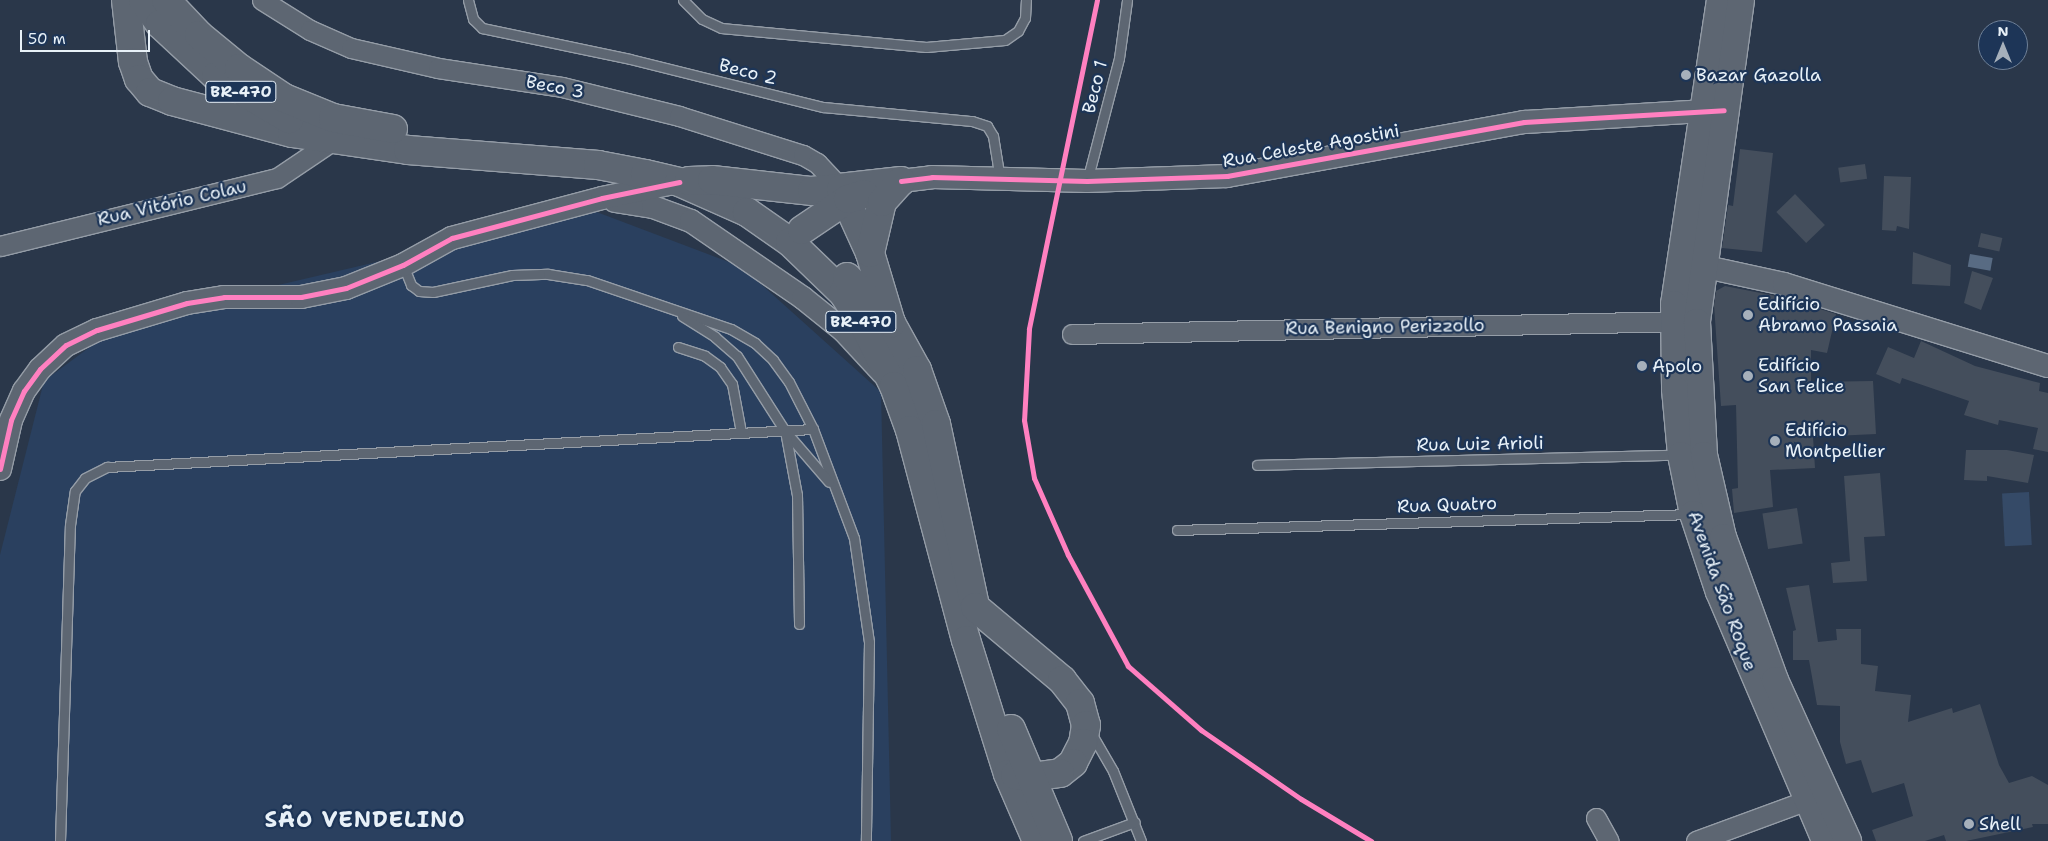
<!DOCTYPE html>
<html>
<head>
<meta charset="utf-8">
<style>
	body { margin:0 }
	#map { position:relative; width:2048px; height:841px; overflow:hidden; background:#2a374a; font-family:"Shantell Sans",sans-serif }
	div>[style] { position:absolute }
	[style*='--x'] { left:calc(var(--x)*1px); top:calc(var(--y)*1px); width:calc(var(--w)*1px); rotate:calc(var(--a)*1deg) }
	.built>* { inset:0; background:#2a405f }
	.green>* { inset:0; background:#354a67; transform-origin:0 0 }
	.water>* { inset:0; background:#586b83; transform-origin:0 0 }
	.building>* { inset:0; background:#444e5c; transform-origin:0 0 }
	.roads { filter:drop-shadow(1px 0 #959da7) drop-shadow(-1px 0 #959da7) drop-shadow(0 1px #959da7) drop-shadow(0 -1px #959da7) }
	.service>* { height:9px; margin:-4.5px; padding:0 4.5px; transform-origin:4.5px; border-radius:4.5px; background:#5d6672 }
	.minor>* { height:19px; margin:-9.5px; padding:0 9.5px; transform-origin:9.5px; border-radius:9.5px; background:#5d6672 }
	.tertiary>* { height:22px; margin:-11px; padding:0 11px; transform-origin:11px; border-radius:11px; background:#5d6672 }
	.secondary>* { height:26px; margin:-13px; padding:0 13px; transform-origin:13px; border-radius:13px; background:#5d6672 }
	.trunk>* { height:28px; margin:-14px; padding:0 14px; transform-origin:14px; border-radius:14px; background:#5d6672 }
	.cycleway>* { height:5px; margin:-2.5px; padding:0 2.5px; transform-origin:2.5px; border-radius:2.5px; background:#ff80c0 }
	.dots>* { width:14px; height:14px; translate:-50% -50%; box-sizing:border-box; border:2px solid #1d3557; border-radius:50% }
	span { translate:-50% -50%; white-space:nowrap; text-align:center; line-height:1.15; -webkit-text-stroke:4.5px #1d3557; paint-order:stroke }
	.shield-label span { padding:1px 4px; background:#1d3557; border:1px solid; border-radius:4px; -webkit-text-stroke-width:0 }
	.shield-label { font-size:16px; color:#e8f1f8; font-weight:700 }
	.street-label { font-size:18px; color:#e8f1f8 }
	.poi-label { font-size:18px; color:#e8f1f8 }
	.left { translate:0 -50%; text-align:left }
	.district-label { font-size:22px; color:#e8f1f8; font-weight:700; letter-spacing:1px }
	.north { position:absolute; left:1978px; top:20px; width:50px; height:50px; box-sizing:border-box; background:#1d3557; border:1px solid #6e8097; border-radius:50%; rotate:0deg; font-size:14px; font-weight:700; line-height:20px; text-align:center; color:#e8f1f8 }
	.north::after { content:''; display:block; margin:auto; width:18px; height:22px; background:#a6b0bb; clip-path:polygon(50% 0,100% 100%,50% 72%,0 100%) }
	.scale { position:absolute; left:20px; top:30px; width:130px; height:22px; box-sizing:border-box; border:2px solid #e8f1f8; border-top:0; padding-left:6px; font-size:15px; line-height:18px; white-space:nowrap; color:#e8f1f8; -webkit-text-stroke:4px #1d3557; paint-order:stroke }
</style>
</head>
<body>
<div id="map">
	<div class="built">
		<div style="clip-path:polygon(594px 211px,742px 267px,881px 392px,891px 841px,0 841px,0 555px,44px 381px,125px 321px)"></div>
	</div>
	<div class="green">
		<div style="left:2029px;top:492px;width:53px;height:27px;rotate:87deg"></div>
	</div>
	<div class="water">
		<div style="left:1970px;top:254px;width:23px;height:13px;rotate:10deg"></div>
	</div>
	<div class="building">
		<div style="clip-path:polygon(1740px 149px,1773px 153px,1762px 252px,1722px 248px,1728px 205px,1733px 206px)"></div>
		<div style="left:1865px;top:164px;width:15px;height:27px;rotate:82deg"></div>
		<div style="clip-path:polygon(1884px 176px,1911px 177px,1909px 229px,1897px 226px,1896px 231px,1882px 230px)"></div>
		<div style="left:1795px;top:194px;width:43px;height:26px;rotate:46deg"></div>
		<div style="left:1981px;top:233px;width:22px;height:14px;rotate:13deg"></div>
		<div style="clip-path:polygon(1913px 252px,1951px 265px,1950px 286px,1912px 284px)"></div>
		<div style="clip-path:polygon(1972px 271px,1993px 278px,1981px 310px,1964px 303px)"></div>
		<div style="clip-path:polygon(1725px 286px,1781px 297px,1836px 314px,1827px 353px,1811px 350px,1811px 382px,1873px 381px,1876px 434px,1813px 437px,1815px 468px,1770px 470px,1773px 507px,1734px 513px,1732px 489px,1738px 488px,1736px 405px,1721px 406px,1714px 305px,1716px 291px)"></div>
		<div style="clip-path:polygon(1921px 341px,1975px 366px,2040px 383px,2039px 391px,2048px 393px,2048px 452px,2033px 449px,2038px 428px,1999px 420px,1998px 425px,1964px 415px,1969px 401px,1902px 378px,1900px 384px,1876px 374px,1888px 347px,1914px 358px)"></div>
		<div style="clip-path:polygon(1966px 450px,2007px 450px,2034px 455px,2028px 483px,1987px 476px,1987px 481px,1964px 480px)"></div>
		<div style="clip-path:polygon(1880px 473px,1885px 536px,1864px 537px,1867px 581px,1833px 583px,1831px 563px,1850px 561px,1844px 476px)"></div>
		<div style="left:1797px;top:508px;width:36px;height:35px;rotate:81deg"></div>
		<div style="clip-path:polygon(1809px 585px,1818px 642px,1837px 640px,1836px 629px,1861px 629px,1861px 664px,1878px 666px,1875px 691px,1911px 695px,1908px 722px,1952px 708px,1953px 713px,1980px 704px,1999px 765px,2009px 783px,2032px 776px,2048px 785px,2048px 824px,2032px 824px,2033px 827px,1966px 841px,1946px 841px,1944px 835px,1925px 841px,1876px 841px,1872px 830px,1913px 816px,1904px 783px,1872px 793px,1861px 760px,1846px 764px,1840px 742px,1840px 706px,1817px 705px,1809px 660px,1793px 660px,1793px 631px,1796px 630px,1786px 588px)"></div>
	</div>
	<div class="roads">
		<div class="service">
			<div style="--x:468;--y:0;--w:20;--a:75"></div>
			<div style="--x:473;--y:19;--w:13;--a:45"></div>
			<div style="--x:482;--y:28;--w:151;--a:11.8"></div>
			<div style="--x:630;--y:59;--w:199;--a:14"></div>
			<div style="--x:823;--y:107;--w:150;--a:5.4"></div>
			<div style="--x:972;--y:121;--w:16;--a:18"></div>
			<div style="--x:987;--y:126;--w:12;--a:59"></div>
			<div style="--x:993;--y:136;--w:44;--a:80.8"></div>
			<div style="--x:683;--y:0;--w:27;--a:45"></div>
			<div style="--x:702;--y:19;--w:21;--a:25"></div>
			<div style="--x:721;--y:28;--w:206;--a:5.3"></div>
			<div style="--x:926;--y:47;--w:79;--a:-5.1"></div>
			<div style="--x:1005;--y:40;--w:16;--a:-35"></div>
			<div style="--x:1018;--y:31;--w:15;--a:-62"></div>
			<div style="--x:1025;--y:18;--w:18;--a:-87"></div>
			<div style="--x:1087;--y:181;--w:127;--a:-75.4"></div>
			<div style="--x:1119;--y:58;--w:59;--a:-82.1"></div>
			<div style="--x:403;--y:265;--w:22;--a:68"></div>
			<div style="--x:411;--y:285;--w:10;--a:37"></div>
			<div style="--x:419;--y:291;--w:14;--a:4"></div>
			<div style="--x:433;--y:292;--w:81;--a:-12.1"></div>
			<div style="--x:512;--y:275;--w:36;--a:-2"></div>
			<div style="--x:548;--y:274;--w:39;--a:9"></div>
			<div style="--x:587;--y:280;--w:152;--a:18.8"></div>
			<div style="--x:731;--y:329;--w:28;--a:30"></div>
			<div style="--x:755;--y:343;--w:25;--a:43"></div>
			<div style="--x:773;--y:360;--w:27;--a:54"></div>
			<div style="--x:789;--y:382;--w:53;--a:62.9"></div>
			<div style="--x:813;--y:429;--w:116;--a:69.4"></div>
			<div style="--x:854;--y:538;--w:105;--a:81.8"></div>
			<div style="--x:869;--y:642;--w:199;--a:90.9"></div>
			<div style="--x:682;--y:316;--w:39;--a:32"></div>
			<div style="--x:715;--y:337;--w:29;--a:41"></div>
			<div style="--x:737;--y:356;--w:89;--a:57.4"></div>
			<div style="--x:785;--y:431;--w:67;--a:49.2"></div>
			<div style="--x:678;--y:347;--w:28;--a:18"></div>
			<div style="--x:705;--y:356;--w:19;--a:36"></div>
			<div style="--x:720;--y:367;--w:21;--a:55"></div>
			<div style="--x:732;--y:384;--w:49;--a:79.4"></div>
			<div style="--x:785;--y:431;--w:65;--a:79.4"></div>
			<div style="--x:797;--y:495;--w:129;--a:89.1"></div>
			<div style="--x:1257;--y:465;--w:422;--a:-1.4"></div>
			<div style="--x:1177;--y:530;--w:515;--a:-1.78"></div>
			<div style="--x:1091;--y:733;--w:44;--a:59.9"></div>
			<div style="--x:1113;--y:771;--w:75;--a:68.2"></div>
			<div style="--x:60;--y:841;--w:316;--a:-88.2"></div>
			<div style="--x:70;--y:525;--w:34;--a:-82"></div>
			<div style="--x:75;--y:491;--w:16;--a:-52"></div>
			<div style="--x:85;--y:478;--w:25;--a:-27"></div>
			<div style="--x:107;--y:467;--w:707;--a:-3.08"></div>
			<div style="--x:1083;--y:841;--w:55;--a:-20.1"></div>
		</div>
		<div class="minor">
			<div style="--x:262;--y:0;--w:57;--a:32"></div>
			<div style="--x:310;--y:30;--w:45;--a:23.7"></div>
			<div style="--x:351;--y:48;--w:89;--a:12.9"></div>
			<div style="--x:438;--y:68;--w:125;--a:8.7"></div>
			<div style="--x:562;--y:87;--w:121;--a:13.9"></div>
			<div style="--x:679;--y:116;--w:130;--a:17.5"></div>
			<div style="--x:803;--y:155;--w:16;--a:30"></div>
			<div style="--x:817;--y:163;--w:35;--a:47"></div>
			<div style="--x:0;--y:246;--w:285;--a:-13.8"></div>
			<div style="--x:277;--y:178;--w:70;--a:-33.9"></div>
			<div style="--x:1072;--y:334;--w:613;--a:-1.21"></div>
			<div style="--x:1596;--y:818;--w:26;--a:61"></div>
			<div style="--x:1696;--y:841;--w:130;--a:-20.2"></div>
		</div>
		<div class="tertiary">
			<div style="--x:901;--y:181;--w:31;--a:-7"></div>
			<div style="--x:932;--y:177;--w:155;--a:1.5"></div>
			<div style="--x:1087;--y:181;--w:140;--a:-2"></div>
			<div style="--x:1227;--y:176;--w:302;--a:-10.3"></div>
			<div style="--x:1524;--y:122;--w:196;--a:-3.5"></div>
			<div style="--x:615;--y:201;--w:38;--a:9"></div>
			<div style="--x:653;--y:207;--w:40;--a:20.2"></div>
			<div style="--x:691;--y:221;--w:136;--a:34.5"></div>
			<div style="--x:803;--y:298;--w:53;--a:38.8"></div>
			<div style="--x:844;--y:331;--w:56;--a:47.2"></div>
			<div style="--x:1706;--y:267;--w:80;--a:12.3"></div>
			<div style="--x:1784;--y:284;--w:276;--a:17.3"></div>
			<div style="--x:0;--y:469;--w:50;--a:-77.3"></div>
			<div style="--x:11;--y:420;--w:32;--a:-66"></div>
			<div style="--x:24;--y:391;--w:27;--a:-54"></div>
			<div style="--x:40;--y:369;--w:35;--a:-43"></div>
			<div style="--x:66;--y:345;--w:34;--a:-26"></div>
			<div style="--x:97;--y:330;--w:94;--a:-16.7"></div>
			<div style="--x:187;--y:303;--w:37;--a:-9"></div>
			<div style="--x:224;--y:297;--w:77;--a:0"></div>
			<div style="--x:301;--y:297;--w:46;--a:-11.3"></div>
			<div style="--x:346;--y:288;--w:61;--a:-22"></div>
			<div style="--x:403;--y:265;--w:56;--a:-28.9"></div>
			<div style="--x:452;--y:238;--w:155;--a:-14.9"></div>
			<div style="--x:602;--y:198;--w:78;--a:-11.9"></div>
		</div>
		<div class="secondary">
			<div style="--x:1720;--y:0;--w:307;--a:98.6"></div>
			<div style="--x:1674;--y:304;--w:85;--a:89.3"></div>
			<div style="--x:1675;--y:389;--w:66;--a:84.8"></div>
			<div style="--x:1681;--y:455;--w:60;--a:78.5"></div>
			<div style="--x:1693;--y:514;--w:82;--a:71.6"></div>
			<div style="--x:1719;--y:592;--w:271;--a:66.9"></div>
			<div style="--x:1741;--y:0;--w:325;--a:97.8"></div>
			<div style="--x:1697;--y:322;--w:133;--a:87"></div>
			<div style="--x:1704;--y:455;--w:84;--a:77"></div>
			<div style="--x:1723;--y:537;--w:152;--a:70"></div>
			<div style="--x:1775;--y:680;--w:177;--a:65.6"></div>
		</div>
		<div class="trunk">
			<div style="--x:126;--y:0;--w:62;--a:83.6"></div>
			<div style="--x:133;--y:62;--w:18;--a:71"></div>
			<div style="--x:139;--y:79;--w:17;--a:50"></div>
			<div style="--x:150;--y:92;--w:24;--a:22"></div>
			<div style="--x:172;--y:101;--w:124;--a:14.9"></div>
			<div style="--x:292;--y:133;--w:117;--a:8.3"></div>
			<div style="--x:408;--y:150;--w:191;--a:4.5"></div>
			<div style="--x:598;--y:165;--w:48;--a:10.8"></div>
			<div style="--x:645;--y:174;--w:35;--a:13"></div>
			<div style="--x:679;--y:182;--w:74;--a:23.8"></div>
			<div style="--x:747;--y:212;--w:52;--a:34.9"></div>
			<div style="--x:790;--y:242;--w:74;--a:43.9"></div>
			<div style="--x:843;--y:293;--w:40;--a:57.1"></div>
			<div style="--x:865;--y:327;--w:66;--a:63.8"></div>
			<div style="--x:894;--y:386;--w:47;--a:70"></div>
			<div style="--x:910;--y:430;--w:217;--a:75.1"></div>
			<div style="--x:966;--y:640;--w:140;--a:72.6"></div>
			<div style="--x:1008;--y:774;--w:73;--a:66.6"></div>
			<div style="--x:143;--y:0;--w:29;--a:55"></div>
			<div style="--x:160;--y:24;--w:76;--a:42.9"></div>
			<div style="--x:216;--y:76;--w:85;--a:30.5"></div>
			<div style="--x:166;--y:0;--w:48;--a:46.7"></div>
			<div style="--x:199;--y:35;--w:52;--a:39.5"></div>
			<div style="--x:239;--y:68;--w:54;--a:33.7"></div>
			<div style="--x:284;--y:98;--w:53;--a:22.2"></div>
			<div style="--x:333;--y:118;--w:61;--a:10.4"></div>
			<div style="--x:689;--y:181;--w:23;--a:-2"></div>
			<div style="--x:712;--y:180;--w:101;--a:6.3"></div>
			<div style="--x:812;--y:191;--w:90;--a:-6.4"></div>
			<div style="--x:841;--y:189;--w:70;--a:65.6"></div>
			<div style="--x:870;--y:253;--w:73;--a:73.3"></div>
			<div style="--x:891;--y:323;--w:54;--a:61"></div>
			<div style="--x:917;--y:370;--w:57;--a:70.6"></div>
			<div style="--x:936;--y:424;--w:182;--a:77.9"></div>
			<div style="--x:802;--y:230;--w:55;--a:-34"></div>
			<div style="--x:848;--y:199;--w:17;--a:-17"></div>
			<div style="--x:870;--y:253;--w:52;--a:-76.8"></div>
			<div style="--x:882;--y:202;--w:28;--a:-48"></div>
			<div style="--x:847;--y:277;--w:64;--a:46.3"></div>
			<div style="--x:975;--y:607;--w:114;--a:40"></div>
			<div style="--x:1062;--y:680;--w:29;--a:52"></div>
			<div style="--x:1080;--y:703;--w:23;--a:75"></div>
			<div style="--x:1086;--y:725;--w:18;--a:99"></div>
			<div style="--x:1083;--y:743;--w:22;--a:117"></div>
			<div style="--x:1073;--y:763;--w:16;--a:142"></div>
			<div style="--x:1060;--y:773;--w:29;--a:172"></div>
			<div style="--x:1031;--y:777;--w:16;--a:-173"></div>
			<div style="--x:1011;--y:729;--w:121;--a:67.2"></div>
		</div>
	</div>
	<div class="cycleway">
		<div style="--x:1097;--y:0;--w:336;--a:101.7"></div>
		<div style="--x:1029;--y:329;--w:91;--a:93.1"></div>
		<div style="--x:1024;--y:420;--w:59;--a:80.2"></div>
		<div style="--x:1034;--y:478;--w:84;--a:66.2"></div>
		<div style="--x:1068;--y:555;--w:126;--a:61.6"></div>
		<div style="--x:1128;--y:666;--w:97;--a:41.2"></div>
		<div style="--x:1201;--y:730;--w:121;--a:34.6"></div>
		<div style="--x:1301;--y:799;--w:82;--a:31"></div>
		<div style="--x:901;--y:181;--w:31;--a:-7"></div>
		<div style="--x:932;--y:177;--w:155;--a:1.5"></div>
		<div style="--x:1087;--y:181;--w:140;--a:-2"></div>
		<div style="--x:1227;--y:176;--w:302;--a:-10.3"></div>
		<div style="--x:1524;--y:122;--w:200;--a:-3.4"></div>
		<div style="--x:0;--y:469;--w:50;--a:-77.3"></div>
		<div style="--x:11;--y:420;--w:32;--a:-66"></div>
		<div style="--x:24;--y:391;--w:27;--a:-54"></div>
		<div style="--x:40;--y:369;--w:35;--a:-43"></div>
		<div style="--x:66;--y:345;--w:34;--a:-26"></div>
		<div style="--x:97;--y:330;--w:94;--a:-16.7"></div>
		<div style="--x:187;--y:303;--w:37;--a:-9"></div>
		<div style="--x:224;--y:297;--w:77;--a:0"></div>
		<div style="--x:301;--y:297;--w:46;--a:-11.3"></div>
		<div style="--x:346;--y:288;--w:61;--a:-22"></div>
		<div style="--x:403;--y:265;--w:56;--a:-28.9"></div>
		<div style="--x:452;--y:238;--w:155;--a:-14.9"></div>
		<div style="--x:602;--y:198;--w:79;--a:-11.7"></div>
	</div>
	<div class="dots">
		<div style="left:1686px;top:75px;background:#a6b0bb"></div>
		<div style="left:1748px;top:315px;background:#a6b0bb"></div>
		<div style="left:1642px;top:366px;background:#a6b0bb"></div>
		<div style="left:1748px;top:376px;background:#a6b0bb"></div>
		<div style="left:1775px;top:441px;background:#a6b0bb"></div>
		<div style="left:1969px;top:824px;background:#a6b0bb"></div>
	</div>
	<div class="shield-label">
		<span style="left:241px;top:92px">BR-470</span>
		<span style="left:861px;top:322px">BR-470</span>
	</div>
	<div class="street-label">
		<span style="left:748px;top:72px;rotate:14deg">Beco 2</span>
		<span style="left:555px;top:87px;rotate:11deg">Beco 3</span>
		<span style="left:1095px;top:87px;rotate:-76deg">Beco 1</span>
		<span style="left:1311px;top:146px;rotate:-10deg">Rua Celeste Agostini</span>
		<span style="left:172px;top:203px;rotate:-13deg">Rua Vitório Colau</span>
		<span style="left:1385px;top:327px;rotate:-1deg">Rua Benigno Perizzollo</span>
		<span style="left:1480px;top:444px;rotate:-1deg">Rua Luiz Arioli</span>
		<span style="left:1447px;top:505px;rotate:-2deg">Rua Quatro</span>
		<span style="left:1722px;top:591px;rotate:70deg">Avenida São Roque</span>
	</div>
	<div class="poi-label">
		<span class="left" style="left:1696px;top:75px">Bazar Gazolla</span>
		<span class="left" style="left:1758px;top:315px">Edifício<br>Abramo Passaia</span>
		<span class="left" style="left:1652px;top:366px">Apolo</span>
		<span class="left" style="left:1758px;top:376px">Edifício<br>San Felice</span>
		<span class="left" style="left:1785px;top:441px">Edifício<br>Montpellier</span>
		<span class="left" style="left:1979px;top:824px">Shell</span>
	</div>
	<div class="district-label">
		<span style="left:365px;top:820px">SÃO VENDELINO</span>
	</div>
	<div class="north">N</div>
	<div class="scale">50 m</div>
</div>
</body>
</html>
